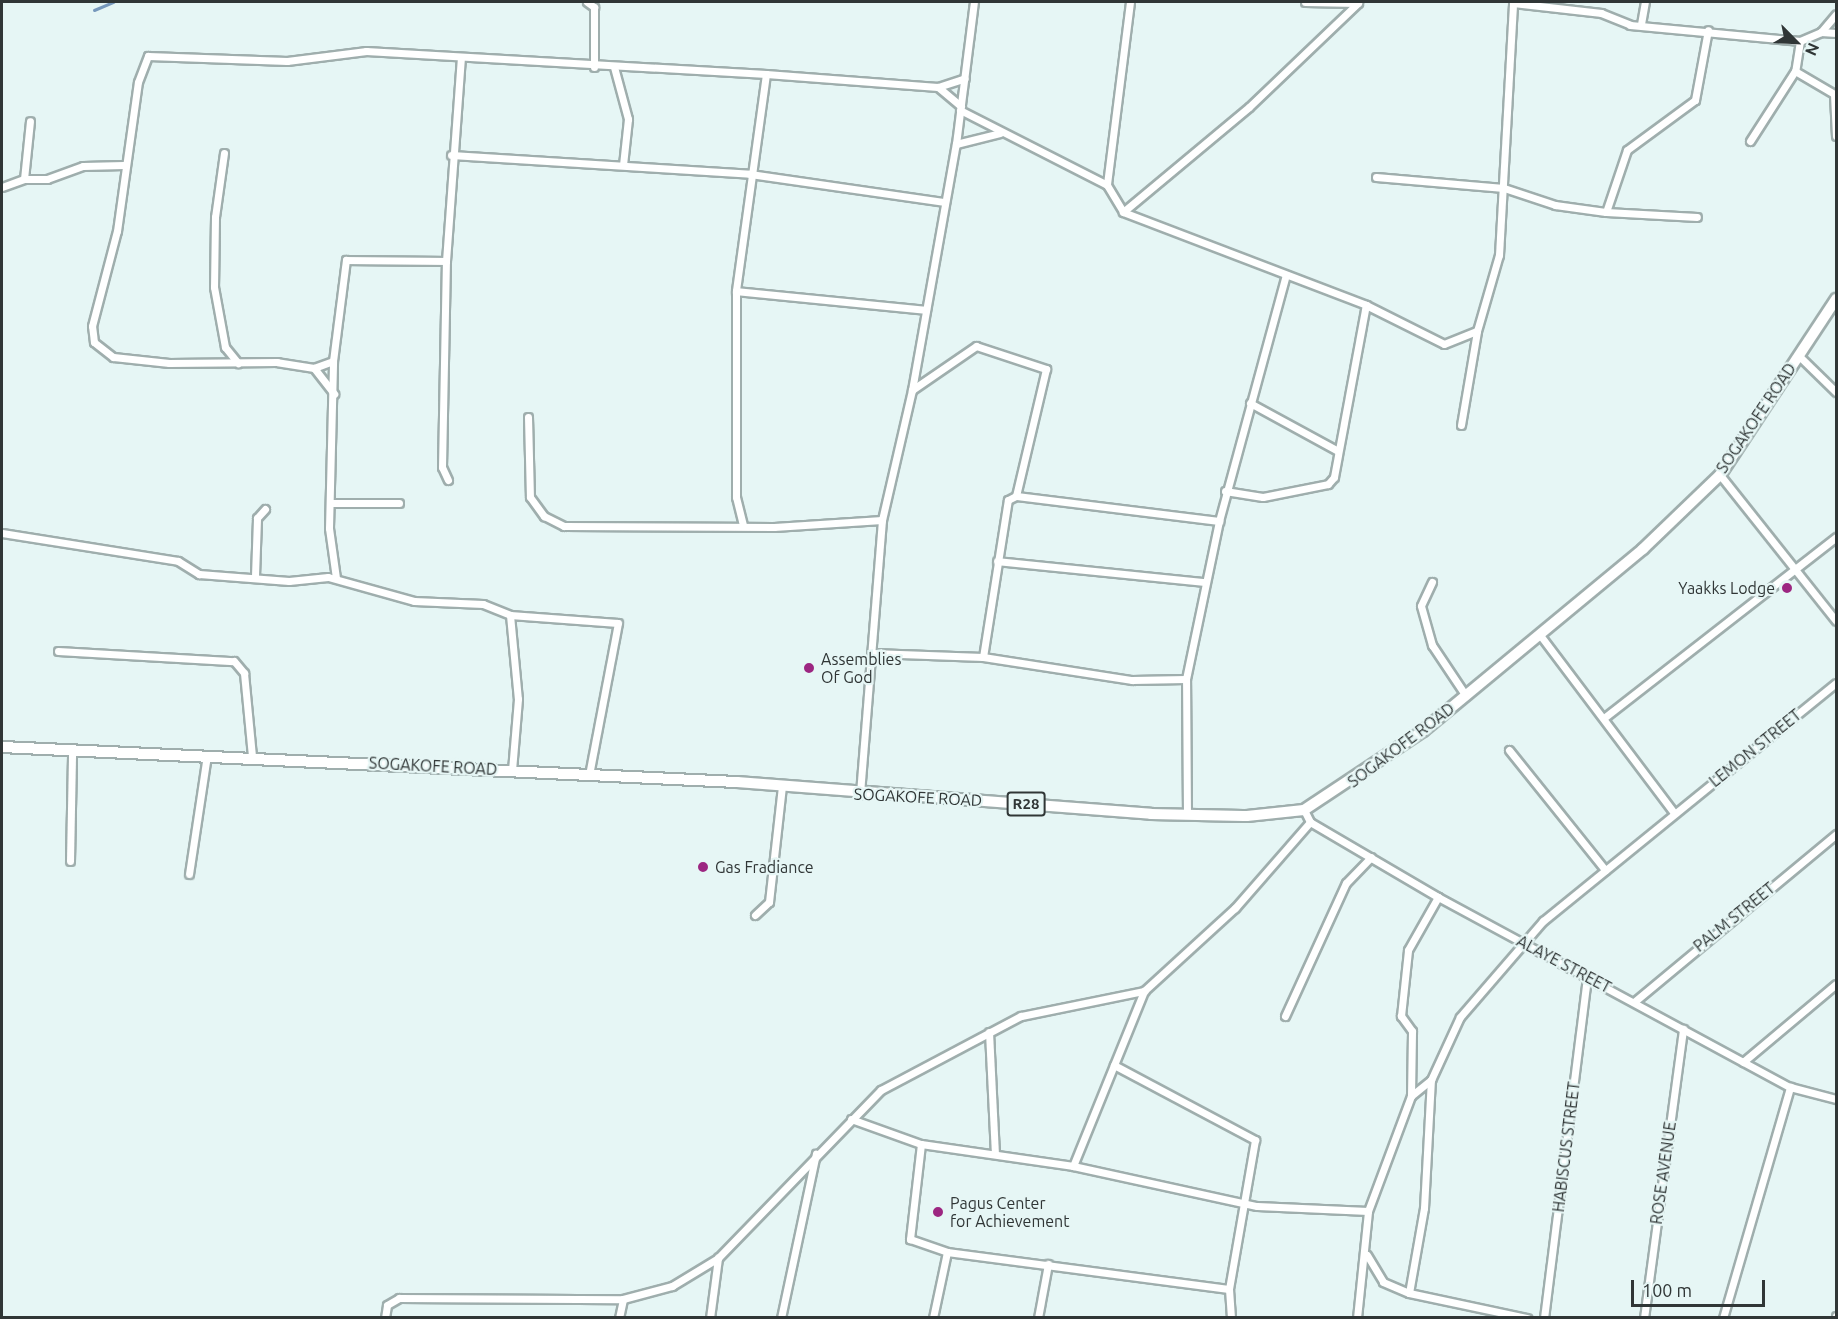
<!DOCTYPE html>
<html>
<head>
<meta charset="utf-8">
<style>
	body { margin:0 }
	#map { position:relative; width:1838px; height:1319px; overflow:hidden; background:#e6f6f5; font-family:Ubuntu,sans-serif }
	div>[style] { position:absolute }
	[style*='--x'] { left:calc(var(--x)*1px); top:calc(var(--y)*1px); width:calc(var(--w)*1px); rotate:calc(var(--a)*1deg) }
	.stream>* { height:3px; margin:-1.5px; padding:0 1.5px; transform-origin:1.5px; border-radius:1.5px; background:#7698bc }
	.roads { filter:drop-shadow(2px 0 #9faead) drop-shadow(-2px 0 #9faead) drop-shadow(0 2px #9faead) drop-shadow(0 -2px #9faead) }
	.street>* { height:7px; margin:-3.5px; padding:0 3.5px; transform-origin:3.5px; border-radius:3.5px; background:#fff }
	.primary>* { height:10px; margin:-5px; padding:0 5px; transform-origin:5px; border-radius:5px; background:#fff }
	.dots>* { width:16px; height:16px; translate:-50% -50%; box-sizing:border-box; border:3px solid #e6f6f5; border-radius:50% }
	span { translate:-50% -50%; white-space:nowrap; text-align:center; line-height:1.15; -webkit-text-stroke:4.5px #e6f6f5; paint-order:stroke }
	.shield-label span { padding:2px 4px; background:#e6f6f5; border:2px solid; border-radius:4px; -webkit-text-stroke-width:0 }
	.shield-label { font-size:15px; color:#303636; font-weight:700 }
	.street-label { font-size:16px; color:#303636 }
	.poi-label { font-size:16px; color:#303636 }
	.right { translate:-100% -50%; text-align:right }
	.left { translate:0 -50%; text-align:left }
	.frame { position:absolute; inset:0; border:3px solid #303636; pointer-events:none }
	.north { position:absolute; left:1766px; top:12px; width:60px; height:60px; -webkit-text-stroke:4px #e6f6f5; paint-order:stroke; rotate:114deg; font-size:16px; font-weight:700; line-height:24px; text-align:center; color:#303636 }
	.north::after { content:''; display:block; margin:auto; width:21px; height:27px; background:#303636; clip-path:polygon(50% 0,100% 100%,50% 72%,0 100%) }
	.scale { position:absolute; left:1631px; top:1280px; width:134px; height:27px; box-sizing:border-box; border:3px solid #303636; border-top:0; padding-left:8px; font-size:18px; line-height:21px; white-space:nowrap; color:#303636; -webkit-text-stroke:4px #e6f6f5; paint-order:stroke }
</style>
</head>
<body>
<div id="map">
	<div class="stream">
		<div style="--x:94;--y:10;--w:21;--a:-23"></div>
	</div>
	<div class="roads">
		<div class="street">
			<div style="--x:587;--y:2;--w:9;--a:36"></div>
			<div style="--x:594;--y:7;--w:60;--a:90"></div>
			<div style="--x:1130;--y:2;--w:184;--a:97.2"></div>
			<div style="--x:1107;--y:185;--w:31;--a:59"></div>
			<div style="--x:1123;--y:212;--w:260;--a:20.9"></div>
			<div style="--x:1366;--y:305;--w:87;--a:26.6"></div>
			<div style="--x:1444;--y:344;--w:35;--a:-22"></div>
			<div style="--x:1513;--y:3;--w:89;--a:6.5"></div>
			<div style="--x:1601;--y:13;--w:31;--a:22"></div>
			<div style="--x:1630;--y:25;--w:171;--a:5.4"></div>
			<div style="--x:1800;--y:41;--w:30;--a:99"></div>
			<div style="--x:1795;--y:71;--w:45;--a:30.5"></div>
			<div style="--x:1834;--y:94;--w:42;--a:87.3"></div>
			<div style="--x:1641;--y:24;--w:22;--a:-80"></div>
			<div style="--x:1821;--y:32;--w:23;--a:-50"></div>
			<div style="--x:1800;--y:41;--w:23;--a:-23"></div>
			<div style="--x:1821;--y:32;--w:15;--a:4"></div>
			<div style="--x:614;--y:67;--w:54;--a:74.9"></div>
			<div style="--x:628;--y:119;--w:46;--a:96.2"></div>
			<div style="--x:766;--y:74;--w:172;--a:4.3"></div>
			<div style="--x:938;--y:87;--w:28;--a:-18"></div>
			<div style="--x:938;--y:87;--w:30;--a:40"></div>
			<div style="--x:960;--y:110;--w:165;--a:27"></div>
			<div style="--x:1750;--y:141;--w:83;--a:-57.3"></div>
			<div style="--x:956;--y:144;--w:45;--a:-14"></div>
			<div style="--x:224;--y:153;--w:65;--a:98"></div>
			<div style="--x:215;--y:217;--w:70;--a:90.8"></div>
			<div style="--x:214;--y:287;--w:61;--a:79.6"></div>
			<div style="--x:225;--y:347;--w:21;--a:51"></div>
			<div style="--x:451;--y:155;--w:300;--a:3.6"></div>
			<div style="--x:750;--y:174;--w:197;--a:8.2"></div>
			<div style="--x:1376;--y:177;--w:128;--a:4.9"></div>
			<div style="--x:1504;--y:188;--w:54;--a:18.4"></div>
			<div style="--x:1555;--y:205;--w:51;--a:7.8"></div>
			<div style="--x:1606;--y:212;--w:91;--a:3.1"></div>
			<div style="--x:24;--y:179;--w:23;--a:0"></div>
			<div style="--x:47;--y:179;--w:38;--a:-20"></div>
			<div style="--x:83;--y:166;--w:41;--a:-1.4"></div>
			<div style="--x:2;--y:187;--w:23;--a:-20"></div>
			<div style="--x:24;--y:179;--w:58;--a:-84.1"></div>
			<div style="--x:1123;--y:212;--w:164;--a:-39.8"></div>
			<div style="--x:1249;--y:107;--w:151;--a:-43.7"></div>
			<div style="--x:1358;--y:3;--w:53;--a:-178.9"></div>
			<div style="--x:1606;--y:212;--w:65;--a:-71.3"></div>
			<div style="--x:1627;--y:150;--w:84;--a:-36.3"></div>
			<div style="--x:1695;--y:100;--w:71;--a:-79.5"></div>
			<div style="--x:736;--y:291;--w:191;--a:5.7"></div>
			<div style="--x:1798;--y:355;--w:53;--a:44.2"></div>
			<div style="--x:333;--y:361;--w:20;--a:160"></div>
			<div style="--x:314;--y:368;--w:37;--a:-171"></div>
			<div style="--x:277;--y:362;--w:108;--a:179.5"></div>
			<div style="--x:169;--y:363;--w:56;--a:-173.9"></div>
			<div style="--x:113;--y:357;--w:24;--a:-142"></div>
			<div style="--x:94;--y:342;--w:16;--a:-97"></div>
			<div style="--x:92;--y:326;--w:98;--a:-75.3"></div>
			<div style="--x:117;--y:231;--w:150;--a:-82"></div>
			<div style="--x:138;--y:82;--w:28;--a:-69"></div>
			<div style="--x:148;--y:56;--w:139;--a:2.1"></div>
			<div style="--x:287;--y:61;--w:80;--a:-7.2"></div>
			<div style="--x:366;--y:51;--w:401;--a:3.3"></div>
			<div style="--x:766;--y:74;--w:219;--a:97.9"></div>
			<div style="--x:736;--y:291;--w:206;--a:90"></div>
			<div style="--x:736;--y:497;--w:29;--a:76"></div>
			<div style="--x:314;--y:368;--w:33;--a:52"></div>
			<div style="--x:912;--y:390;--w:78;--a:-34.5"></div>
			<div style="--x:976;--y:346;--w:74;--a:18.2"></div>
			<div style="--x:1046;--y:369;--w:130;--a:103.3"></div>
			<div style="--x:1250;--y:403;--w:100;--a:28.6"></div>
			<div style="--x:528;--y:417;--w:80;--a:88.6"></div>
			<div style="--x:530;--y:497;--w:24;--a:54"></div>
			<div style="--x:544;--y:516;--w:22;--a:27"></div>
			<div style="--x:564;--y:526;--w:210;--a:0.3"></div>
			<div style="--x:774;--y:527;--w:108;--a:-3.7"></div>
			<div style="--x:882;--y:520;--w:275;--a:94.6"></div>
			<div style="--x:1461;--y:425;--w:95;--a:-80.3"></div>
			<div style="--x:1477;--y:331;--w:79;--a:-73.9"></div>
			<div style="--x:1499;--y:255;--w:253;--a:-86.8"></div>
			<div style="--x:1720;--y:475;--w:186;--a:51.5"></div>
			<div style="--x:448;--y:480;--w:14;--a:-115"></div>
			<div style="--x:442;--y:467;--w:206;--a:-88.9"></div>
			<div style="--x:446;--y:261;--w:203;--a:-85.8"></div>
			<div style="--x:1225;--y:491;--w:38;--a:9"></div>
			<div style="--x:1263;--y:497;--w:66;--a:-11.3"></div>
			<div style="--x:1328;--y:484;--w:9;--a:-49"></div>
			<div style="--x:1334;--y:477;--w:175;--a:-79.5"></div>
			<div style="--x:330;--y:503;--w:69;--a:0"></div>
			<div style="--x:882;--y:520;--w:133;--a:-77"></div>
			<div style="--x:912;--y:390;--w:250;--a:-79.9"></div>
			<div style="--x:956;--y:144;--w:143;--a:-82.8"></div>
			<div style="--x:2;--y:533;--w:178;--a:9"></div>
			<div style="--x:178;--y:561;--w:25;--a:32"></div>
			<div style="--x:199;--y:574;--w:90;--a:4.4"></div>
			<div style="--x:289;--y:581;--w:39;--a:-6"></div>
			<div style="--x:328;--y:577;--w:89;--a:15.6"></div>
			<div style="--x:414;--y:601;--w:69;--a:2.5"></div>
			<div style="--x:483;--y:604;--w:29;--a:22"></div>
			<div style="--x:510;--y:615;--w:108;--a:4.2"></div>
			<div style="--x:618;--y:623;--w:155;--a:100.8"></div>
			<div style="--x:997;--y:561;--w:208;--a:5.8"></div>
			<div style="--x:255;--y:576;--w:58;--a:-88"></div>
			<div style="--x:257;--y:518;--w:12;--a:-48"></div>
			<div style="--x:336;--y:578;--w:50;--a:-98"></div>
			<div style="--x:329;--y:528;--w:167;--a:-88.6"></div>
			<div style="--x:333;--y:361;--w:102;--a:-82.7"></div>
			<div style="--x:346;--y:260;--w:100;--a:0.6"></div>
			<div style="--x:1432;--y:582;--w:26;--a:115"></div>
			<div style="--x:1421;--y:606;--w:41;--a:74.2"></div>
			<div style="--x:1432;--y:645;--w:61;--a:56.3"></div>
			<div style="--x:510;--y:615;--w:84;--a:84.6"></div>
			<div style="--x:518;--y:699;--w:71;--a:94.8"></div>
			<div style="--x:1540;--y:635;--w:223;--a:53"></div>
			<div style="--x:58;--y:651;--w:176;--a:3.3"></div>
			<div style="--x:234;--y:661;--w:16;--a:50"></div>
			<div style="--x:244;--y:673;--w:83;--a:84.5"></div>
			<div style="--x:872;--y:653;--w:111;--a:2.1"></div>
			<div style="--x:983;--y:657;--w:151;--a:8.8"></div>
			<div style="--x:1132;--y:680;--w:54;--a:-1.1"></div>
			<div style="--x:983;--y:657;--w:159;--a:-81"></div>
			<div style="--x:1008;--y:500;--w:9;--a:-27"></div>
			<div style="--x:1016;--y:496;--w:205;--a:7"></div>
			<div style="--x:1219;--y:521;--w:255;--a:-74.8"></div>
			<div style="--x:1605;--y:717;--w:293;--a:-37.9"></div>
			<div style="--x:1509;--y:750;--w:154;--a:51.3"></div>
			<div style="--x:1304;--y:810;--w:13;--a:63"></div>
			<div style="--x:1310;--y:822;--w:148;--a:30.4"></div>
			<div style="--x:1438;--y:897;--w:400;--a:28.4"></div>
			<div style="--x:1790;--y:1087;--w:48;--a:14.6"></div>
			<div style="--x:1187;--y:815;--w:136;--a:-90.4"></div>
			<div style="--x:1186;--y:679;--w:161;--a:-78.2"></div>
			<div style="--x:70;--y:861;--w:108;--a:-88.9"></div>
			<div style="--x:189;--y:874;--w:120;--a:-81.4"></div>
			<div style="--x:755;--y:915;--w:19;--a:-43"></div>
			<div style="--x:769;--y:902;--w:116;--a:-83.6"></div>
			<div style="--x:1634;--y:1002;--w:263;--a:-39.7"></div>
			<div style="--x:1285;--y:1016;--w:146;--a:-65.4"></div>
			<div style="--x:1346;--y:883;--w:36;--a:-46"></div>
			<div style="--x:989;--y:1032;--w:122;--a:87.2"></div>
			<div style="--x:1743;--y:1062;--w:121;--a:-40"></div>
			<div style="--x:1114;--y:1065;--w:160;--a:28"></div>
			<div style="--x:1255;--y:1140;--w:151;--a:99.9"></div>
			<div style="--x:1229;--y:1289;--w:29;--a:86"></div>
			<div style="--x:1411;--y:1096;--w:65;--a:-89.1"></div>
			<div style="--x:1412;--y:1031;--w:19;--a:-126"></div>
			<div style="--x:1401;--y:1016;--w:66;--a:-83.9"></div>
			<div style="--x:1408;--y:950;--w:61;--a:-60.5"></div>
			<div style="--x:851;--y:1119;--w:74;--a:19.7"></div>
			<div style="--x:921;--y:1144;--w:154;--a:8.2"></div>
			<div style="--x:1073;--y:1166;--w:188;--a:12.3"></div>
			<div style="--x:1257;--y:1206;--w:111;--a:2.6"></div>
			<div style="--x:921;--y:1144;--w:96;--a:96.6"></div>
			<div style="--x:910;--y:1239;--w:39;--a:19"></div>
			<div style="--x:947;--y:1252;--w:67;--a:102"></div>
			<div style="--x:1073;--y:1166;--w:189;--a:-67.9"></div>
			<div style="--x:947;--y:1252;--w:284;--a:7.5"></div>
			<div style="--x:1367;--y:1255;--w:31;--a:59"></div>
			<div style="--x:1383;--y:1282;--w:28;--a:23"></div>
			<div style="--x:1409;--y:1293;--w:121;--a:12"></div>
			<div style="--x:1409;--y:1293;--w:86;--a:-80"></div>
			<div style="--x:1424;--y:1208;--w:128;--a:-86.9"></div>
			<div style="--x:1431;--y:1080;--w:69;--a:-65.3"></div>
			<div style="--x:1460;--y:1017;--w:127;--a:-49.2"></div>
			<div style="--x:1543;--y:921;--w:377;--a:-39.1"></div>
			<div style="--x:385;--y:1318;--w:13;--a:-81"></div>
			<div style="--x:387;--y:1305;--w:14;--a:-30"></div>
			<div style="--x:399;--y:1298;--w:224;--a:0.3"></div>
			<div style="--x:623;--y:1299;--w:51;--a:-14.9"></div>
			<div style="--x:672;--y:1286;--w:54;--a:-31.3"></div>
			<div style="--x:718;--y:1258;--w:234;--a:-45.9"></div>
			<div style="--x:881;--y:1090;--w:158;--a:-27.9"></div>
			<div style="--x:1021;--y:1016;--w:126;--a:-11.5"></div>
			<div style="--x:1144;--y:991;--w:123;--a:-42.4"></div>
			<div style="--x:1235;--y:908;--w:114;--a:-48.9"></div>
			<div style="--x:619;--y:1318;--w:19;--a:-78"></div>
			<div style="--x:710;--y:1318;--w:61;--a:-82.4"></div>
			<div style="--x:781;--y:1318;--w:168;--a:-78"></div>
			<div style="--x:1038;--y:1318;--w:55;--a:-79.5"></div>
			<div style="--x:1357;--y:1318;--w:108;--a:-84.1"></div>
			<div style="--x:1368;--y:1211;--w:123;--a:-69.5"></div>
			<div style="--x:1411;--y:1096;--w:26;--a:-39"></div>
			<div style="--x:1544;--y:1318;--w:344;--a:-82.8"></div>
			<div style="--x:1644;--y:1318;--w:292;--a:-82.3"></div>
			<div style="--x:1723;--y:1318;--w:241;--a:-73.8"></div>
			<div style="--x:1836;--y:1318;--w:2;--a:-90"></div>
		</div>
		<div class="primary">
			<div style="--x:2;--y:747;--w:736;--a:2.73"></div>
			<div style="--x:737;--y:782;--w:415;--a:4.4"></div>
			<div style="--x:1151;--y:814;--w:96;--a:1.2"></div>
			<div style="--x:1247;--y:816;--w:57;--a:-6"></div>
			<div style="--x:1304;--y:810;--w:143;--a:-33.6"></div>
			<div style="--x:1423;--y:731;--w:286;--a:-39.6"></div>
			<div style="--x:1643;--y:549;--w:107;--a:-43.9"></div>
			<div style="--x:1720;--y:475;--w:211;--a:-56.6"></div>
		</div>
	</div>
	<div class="dots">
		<div style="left:1787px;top:588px;background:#9c2681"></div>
		<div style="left:809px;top:668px;background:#9c2681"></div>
		<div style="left:703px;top:867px;background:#9c2681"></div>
		<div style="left:938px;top:1212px;background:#9c2681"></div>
	</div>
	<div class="shield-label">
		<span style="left:1026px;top:804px">R28</span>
	</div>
	<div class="street-label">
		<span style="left:1756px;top:418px;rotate:-56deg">SOGAKOFE ROAD</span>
		<span style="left:1401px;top:745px;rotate:-37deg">SOGAKOFE ROAD</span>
		<span style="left:1755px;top:748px;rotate:-39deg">LEMON STREET</span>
		<span style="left:433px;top:766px;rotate:3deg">SOGAKOFE ROAD</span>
		<span style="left:918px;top:797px;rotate:3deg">SOGAKOFE ROAD</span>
		<span style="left:1734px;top:917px;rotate:-39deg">PALM STREET</span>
		<span style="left:1564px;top:964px;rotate:28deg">ALAYE STREET</span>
		<span style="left:1566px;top:1147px;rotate:-83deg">HABISCUS STREET</span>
		<span style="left:1663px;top:1173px;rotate:-82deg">ROSE AVENUE</span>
	</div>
	<div class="poi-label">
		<span class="right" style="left:1775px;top:588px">Yaakks Lodge</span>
		<span class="left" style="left:821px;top:668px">Assemblies<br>Of God</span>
		<span class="left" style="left:715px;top:867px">Gas Fradiance</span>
		<span class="left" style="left:950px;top:1212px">Pagus Center<br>for Achievement</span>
	</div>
	<div class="frame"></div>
	<div class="north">N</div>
	<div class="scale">100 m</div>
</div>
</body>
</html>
